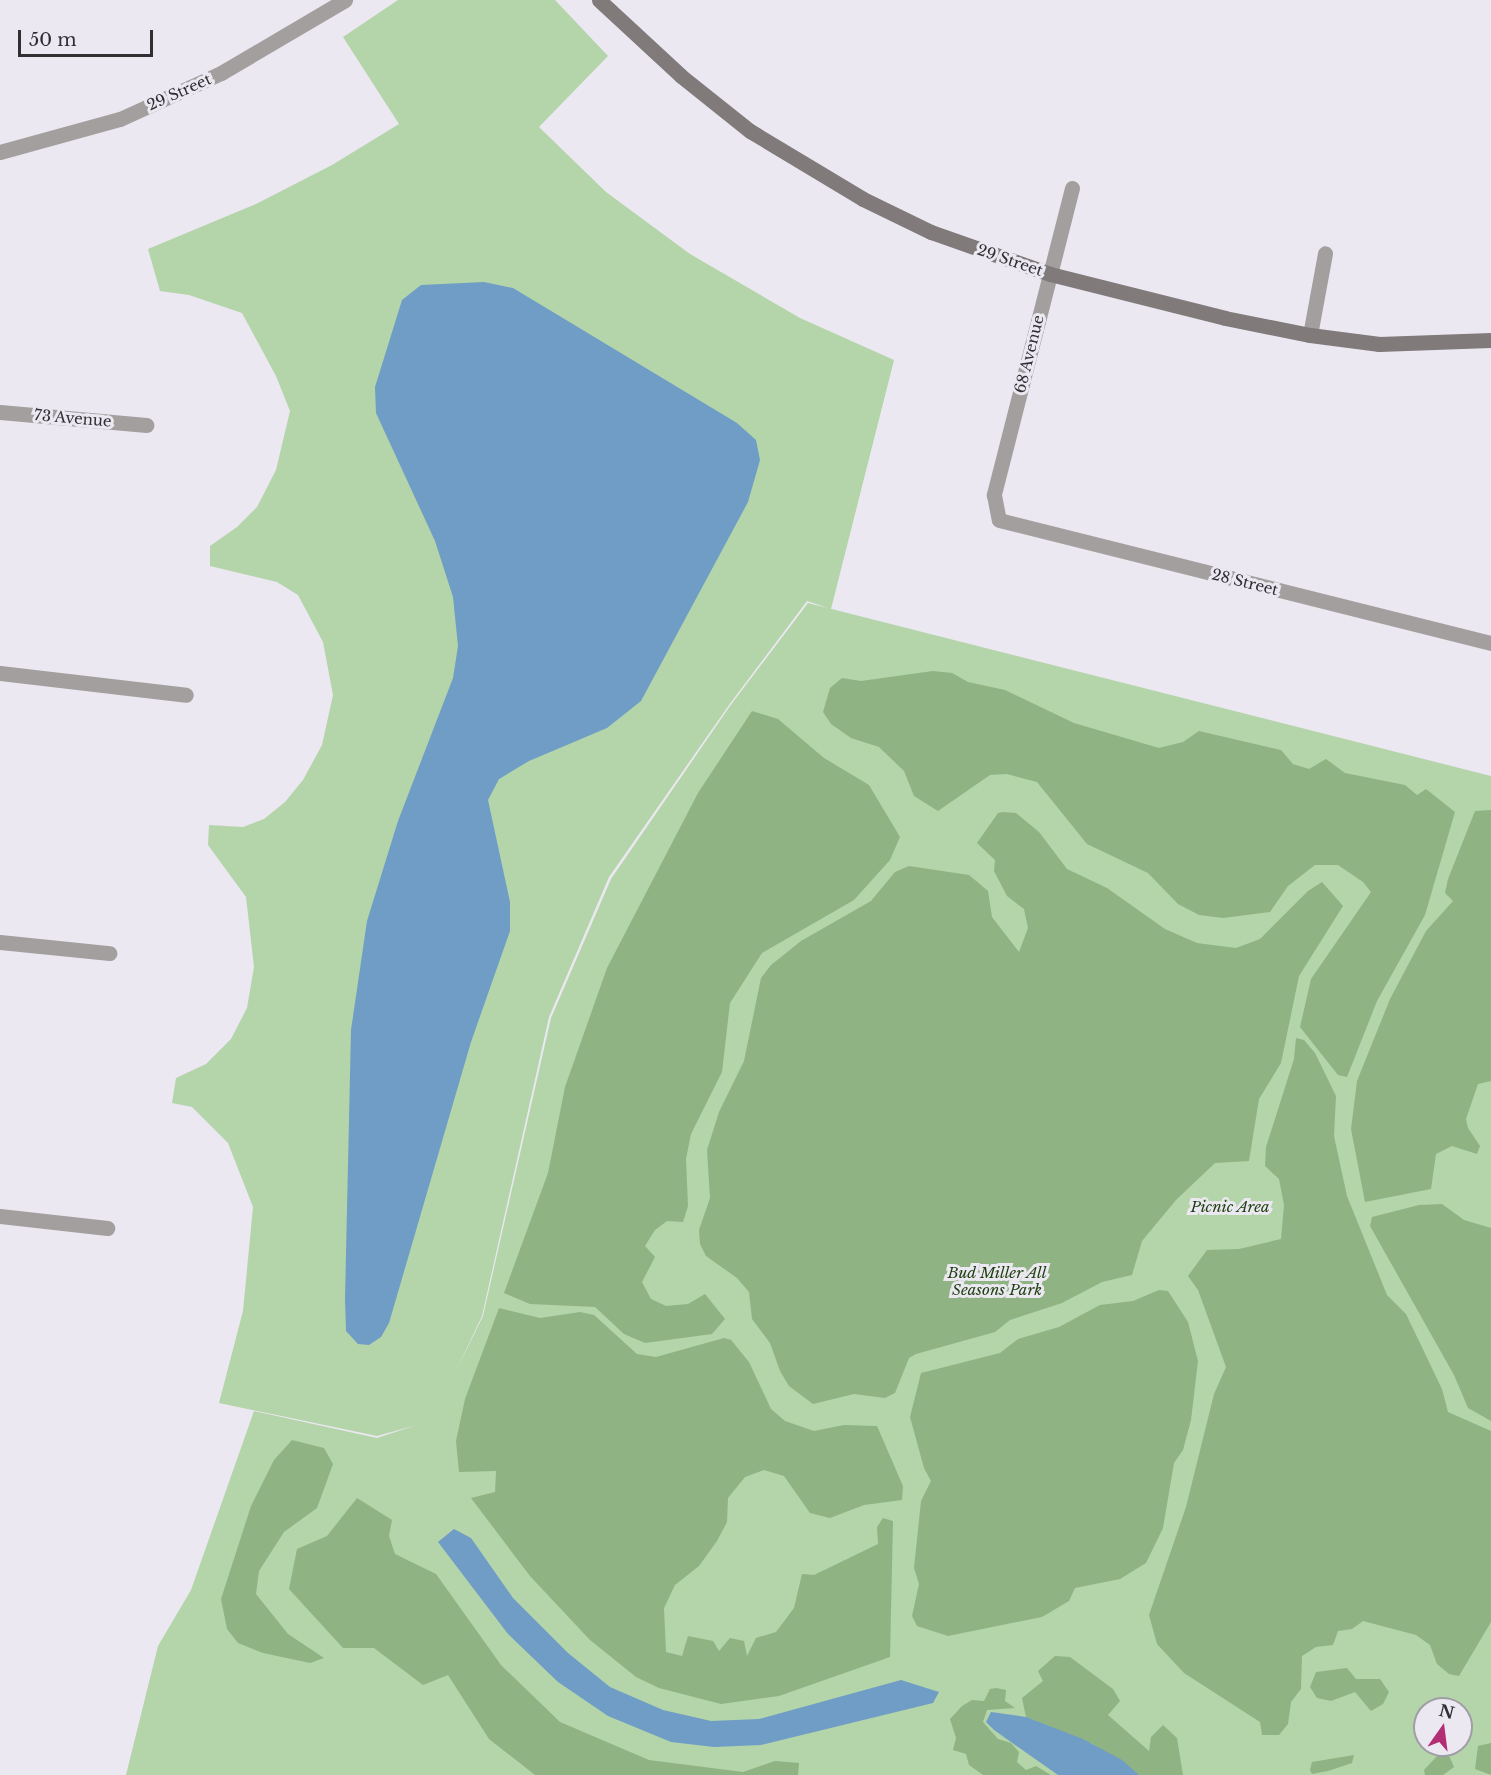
<!DOCTYPE html>
<html>
<head>
<meta charset="utf-8">
<style>
	body { margin:0 }
	#map { position:relative; width:1491px; height:1775px; overflow:hidden; background:#ebe8f1; font-family:"Libre Baskerville",serif }
	div>[style] { position:absolute }
	[style*='--x'] { left:calc(var(--x)*1px); top:calc(var(--y)*1px); width:calc(var(--w)*1px); rotate:calc(var(--a)*1deg) }
	.green>* { inset:0; background:#b4d4a9 }
	.forest>* { inset:0; background:#8fb383 }
	.water>* { inset:0; background:#6f9dc5 }
	.street>* { height:15px; margin:-7.5px; padding:0 7.5px; transform-origin:7.5px; border-radius:7.5px; background:#a39f9f }
	.secondary>* { height:15px; margin:-7.5px; padding:0 7.5px; transform-origin:7.5px; border-radius:7.5px; background:#817a7b }
	span { translate:-50% -50%; white-space:nowrap; text-align:center; line-height:1.15; -webkit-text-stroke:6px #ebe8f1; paint-order:stroke }
	.street-label { font-size:15px; color:#302f32 }
	.park-label { font-size:15px; color:#1c3f0d; font-style:italic }
	.north { position:absolute; left:1413px; top:1697px; width:60px; height:60px; box-sizing:border-box; background:#ebe8f1; border:2px solid #a09ea5; border-radius:50%; rotate:14deg; font-size:16px; font-weight:700; line-height:24px; text-align:center; color:#302f32 }
	.north::after { content:''; display:block; margin:auto; width:21px; height:27px; background:#b22d74; clip-path:polygon(50% 0,100% 100%,50% 72%,0 100%) }
	.scale { position:absolute; left:18px; top:30px; width:135px; height:27px; box-sizing:border-box; border:3px solid #302f32; border-top:0; padding-left:8px; font-size:18px; line-height:21px; white-space:nowrap; color:#302f32; -webkit-text-stroke:4px #ebe8f1; paint-order:stroke }
</style>
</head>
<body>
<div id="map">
	<div class="green">
		<div style="clip-path:polygon(evenodd,398px 0,555px 0,608px 56px,539px 127px,606px 192px,690px 254px,800px 318px,894px 360px,831px 609px,807px 601px,729px 705px,609px 877px,549px 1017px,482px 1316px,454px 1375px,425px 1414px,454px 1375px,483px 1316px,551px 1018px,611px 879px,730px 706px,808px 603px,1491px 776px,1491px 1775px,126px 1775px,158px 1646px,191px 1590px,254px 1411px,377px 1438px,417px 1425px,377px 1436px,219px 1403px,243px 1311px,253px 1207px,228px 1143px,192px 1107px,172px 1103px,176px 1078px,206px 1064px,231px 1039px,247px 1008px,254px 967px,246px 897px,208px 845px,209px 825px,243px 827px,264px 819px,285px 802px,303px 780px,322px 745px,333px 695px,323px 642px,298px 595px,277px 582px,210px 566px,210px 546px,237px 527px,257px 507px,276px 470px,290px 411px,276px 376px,242px 313px,189px 295px,160px 291px,148px 249px,256px 204px,332px 165px,399px 124px,343px 37px,398px 0,1425px 1709px,1461px 1709px,1461px 1745px,1425px 1745px,1425px 1709px)"></div>
	</div>
	<div class="forest">
		<div style="clip-path:polygon(933px 671px,952px 673px,968px 682px,1005px 690px,1074px 723px,1159px 748px,1183px 742px,1199px 731px,1281px 750px,1293px 764px,1309px 769px,1326px 759px,1345px 773px,1405px 785px,1417px 795px,1426px 789px,1455px 812px,1425px 915px,1377px 1001px,1347px 1077px,1338px 1075px,1300px 1027px,1311px 979px,1371px 892px,1363px 882px,1338px 865px,1315px 865px,1288px 886px,1270px 912px,1223px 918px,1199px 915px,1178px 904px,1148px 873px,1087px 844px,1037px 782px,1007px 774px,990px 775px,938px 811px,914px 796px,904px 771px,879px 747px,851px 738px,831px 724px,823px 712px,830px 688px,842px 678px,861px 681px)"></div>
		<div style="clip-path:polygon(752px 711px,778px 719px,824px 758px,869px 785px,900px 837px,890px 860px,854px 900px,762px 953px,730px 1003px,722px 1072px,691px 1134px,686px 1159px,688px 1206px,683px 1222px,667px 1221px,655px 1230px,645px 1246px,655px 1257px,642px 1282px,651px 1299px,666px 1306px,688px 1304px,705px 1294px,725px 1319px,712px 1334px,645px 1343px,624px 1334px,595px 1307px,530px 1304px,504px 1293px,548px 1173px,565px 1087px,607px 968px,698px 793px)"></div>
		<div style="clip-path:polygon(1491px 810px,1491px 1081px,1478px 1084px,1466px 1119px,1468px 1128px,1480px 1146px,1477px 1154px,1452px 1146px,1436px 1154px,1431px 1189px,1365px 1202px,1351px 1129px,1357px 1081px,1390px 999px,1426px 931px,1453px 901px,1445px 893px,1448px 879px,1475px 811px)"></div>
		<div style="clip-path:polygon(1003px 812px,1016px 813px,1039px 832px,1067px 869px,1107px 888px,1165px 929px,1197px 943px,1236px 948px,1260px 939px,1308px 891px,1322px 882px,1343px 906px,1299px 976px,1281px 1063px,1259px 1099px,1249px 1161px,1215px 1163px,1176px 1200px,1142px 1241px,1132px 1275px,1102px 1282px,1062px 1303px,1010px 1320px,995px 1332px,916px 1354px,909px 1358px,895px 1393px,885px 1398px,854px 1394px,813px 1404px,789px 1386px,780px 1371px,770px 1343px,752px 1319px,749px 1292px,737px 1278px,706px 1256px,700px 1244px,699px 1230px,710px 1198px,707px 1150px,719px 1112px,744px 1061px,761px 978px,771px 965px,801px 941px,871px 901px,895px 872px,909px 866px,969px 875px,988px 891px,992px 917px,1019px 952px,1028px 928px,1024px 909px,1007px 896px,994px 871px,995px 860px,977px 843px,998px 813px)"></div>
		<div style="clip-path:polygon(1296px 1038px,1304px 1040px,1315px 1053px,1336px 1096px,1334px 1136px,1347px 1196px,1387px 1295px,1406px 1314px,1442px 1389px,1448px 1412px,1491px 1431px,1491px 1622px,1459px 1676px,1449px 1674px,1437px 1664px,1430px 1645px,1416px 1635px,1363px 1621px,1352px 1629px,1338px 1631px,1333px 1645px,1316px 1647px,1302px 1656px,1301px 1689px,1291px 1702px,1288px 1724px,1279px 1735px,1262px 1735px,1260px 1722px,1184px 1673px,1157px 1644px,1149px 1615px,1186px 1507px,1214px 1394px,1226px 1367px,1198px 1290px,1188px 1276px,1207px 1250px,1239px 1249px,1281px 1239px,1284px 1205px,1279px 1179px,1265px 1166px,1266px 1147px,1294px 1059px)"></div>
		<div style="clip-path:polygon(1442px 1204px,1464px 1220px,1491px 1228px,1491px 1421px,1468px 1408px,1454px 1375px,1370px 1226px,1372px 1217px,1419px 1205px)"></div>
		<div style="clip-path:polygon(1159px 1290px,1168px 1291px,1188px 1322px,1198px 1361px,1191px 1420px,1183px 1450px,1174px 1463px,1163px 1528px,1146px 1563px,1120px 1579px,1075px 1588px,1069px 1601px,1042px 1617px,948px 1636px,917px 1626px,912px 1616px,919px 1584px,914px 1568px,921px 1501px,931px 1481px,924px 1468px,910px 1417px,921px 1373px,1000px 1353px,1018px 1339px,1059px 1327px,1100px 1305px,1133px 1301px)"></div>
		<div style="clip-path:polygon(499px 1308px,540px 1318px,580px 1312px,594px 1315px,637px 1354px,656px 1357px,724px 1338px,731px 1340px,749px 1362px,771px 1409px,785px 1421px,814px 1431px,844px 1425px,877px 1426px,903px 1486px,902px 1500px,864px 1505px,830px 1518px,810px 1513px,784px 1476px,764px 1470px,745px 1477px,728px 1498px,727px 1522px,717px 1541px,699px 1566px,675px 1585px,664px 1608px,666px 1652px,682px 1656px,688px 1636px,713px 1641px,719px 1651px,730px 1638px,744px 1641px,747px 1656px,756px 1638px,776px 1632px,794px 1608px,802px 1574px,814px 1575px,878px 1544px,877px 1527px,883px 1518px,893px 1521px,890px 1657px,779px 1696px,721px 1704px,659px 1688px,636px 1677px,590px 1640px,530px 1576px,471px 1498px,495px 1492px,496px 1471px,459px 1472px,456px 1441px,465px 1399px)"></div>
		<div style="clip-path:polygon(292px 1440px,324px 1448px,333px 1464px,317px 1508px,284px 1532px,259px 1571px,256px 1594px,288px 1634px,324px 1658px,310px 1663px,263px 1653px,238px 1643px,227px 1629px,221px 1599px,251px 1506px,274px 1460px)"></div>
		<div style="clip-path:polygon(357px 1498px,392px 1520px,389px 1536px,395px 1554px,436px 1574px,501px 1665px,560px 1722px,649px 1760px,743px 1772px,775px 1761px,799px 1763px,798px 1775px,535px 1775px,489px 1739px,448px 1675px,423px 1685px,374px 1648px,343px 1648px,289px 1589px,297px 1549px,327px 1536px)"></div>
		<div style="clip-path:polygon(1055px 1656px,1070px 1657px,1113px 1689px,1120px 1701px,1108px 1715px,1149px 1751px,1151px 1737px,1163px 1725px,1177px 1738px,1183px 1775px,1139px 1775px,1093px 1744px,1026px 1717px,1022px 1698px,1043px 1681px,1038px 1671px)"></div>
		<div style="clip-path:polygon(1347px 1668px,1356px 1679px,1380px 1679px,1389px 1692px,1383px 1704px,1371px 1711px,1355px 1692px,1331px 1701px,1317px 1698px,1310px 1687px,1316px 1672px)"></div>
		<div style="clip-path:polygon(996px 1688px,1006px 1690px,1005px 1701px,1015px 1708px,987px 1710px,983px 1722px,998px 1739px,1011px 1743px,1019px 1752px,1017px 1762px,1026px 1770px,1036px 1766px,1051px 1775px,983px 1775px,969px 1765px,966px 1754px,953px 1750px,956px 1738px,950px 1719px,962px 1706px,972px 1700px,984px 1701px,990px 1689px)"></div>
		<div style="clip-path:polygon(1491px 1743px,1491px 1775px,1475px 1769px,1478px 1746px)"></div>
		<div style="clip-path:polygon(1440px 1753px,1448px 1753px,1454px 1767px,1443px 1775px,1425px 1775px,1424px 1770px)"></div>
		<div style="clip-path:polygon(1354px 1755px,1352px 1763px,1328px 1771px,1312px 1774px,1310px 1770px,1312px 1762px)"></div>
	</div>
	<div class="water">
		<div style="clip-path:polygon(484px 282px,513px 288px,737px 423px,756px 440px,760px 460px,748px 502px,641px 701px,607px 728px,529px 761px,499px 779px,488px 800px,510px 902px,510px 931px,471px 1042px,389px 1323px,381px 1337px,369px 1345px,358px 1344px,346px 1331px,345px 1299px,351px 1030px,367px 921px,398px 821px,453px 678px,458px 646px,453px 597px,435px 541px,376px 413px,375px 387px,402px 300px,421px 285px)"></div>
		<div style="clip-path:polygon(454px 1529px,471px 1538px,513px 1598px,568px 1653px,610px 1687px,663px 1710px,711px 1721px,759px 1719px,901px 1680px,939px 1692px,933px 1703px,761px 1745px,714px 1747px,671px 1742px,608px 1716px,558px 1682px,508px 1634px,438px 1542px)"></div>
		<div style="clip-path:polygon(991px 1712px,1026px 1717px,1083px 1739px,1122px 1760px,1139px 1775px,1058px 1775px,994px 1730px,986px 1722px)"></div>
	</div>
	<div class="street">
		<div style="--x:0;--y:152;--w:124;--a:-15.4"></div>
		<div style="--x:120;--y:119;--w:111;--a:-24.5"></div>
		<div style="--x:221;--y:73;--w:144;--a:-30.5"></div>
		<div style="--x:1072;--y:188;--w:317;--a:104.3"></div>
		<div style="--x:994;--y:495;--w:25;--a:79"></div>
		<div style="--x:999;--y:520;--w:507;--a:14.04"></div>
		<div style="--x:1310;--y:335;--w:83;--a:-79.6"></div>
		<div style="--x:0;--y:412;--w:147;--a:5.1"></div>
		<div style="--x:0;--y:673;--w:187;--a:6.7"></div>
		<div style="--x:0;--y:942;--w:110;--a:5.8"></div>
		<div style="--x:0;--y:1216;--w:108;--a:6.4"></div>
	</div>
	<div class="secondary">
		<div style="--x:599;--y:0;--w:112;--a:42.8"></div>
		<div style="--x:681;--y:76;--w:88;--a:38.6"></div>
		<div style="--x:750;--y:131;--w:132;--a:31"></div>
		<div style="--x:863;--y:199;--w:76;--a:25.9"></div>
		<div style="--x:931;--y:232;--w:126;--a:19.4"></div>
		<div style="--x:1050;--y:274;--w:180;--a:14.1"></div>
		<div style="--x:1225;--y:318;--w:87;--a:11.3"></div>
		<div style="--x:1310;--y:335;--w:70;--a:7.4"></div>
		<div style="--x:1379;--y:344;--w:112;--a:-2"></div>
	</div>
	<div class="street-label">
		<span style="left:179px;top:92px;rotate:-24deg">29 Street</span>
		<span style="left:1010px;top:260px;rotate:19deg">29 Street</span>
		<span style="left:1029px;top:354px;rotate:-76deg">68 Avenue</span>
		<span style="left:73px;top:418px;rotate:5deg">73 Avenue</span>
		<span style="left:1245px;top:582px;rotate:14deg">28 Street</span>
	</div>
	<div class="park-label">
		<span style="left:1230px;top:1207px">Picnic Area</span>
		<span style="left:997px;top:1281px">Bud Miller All<br>Seasons Park</span>
	</div>
	<div class="north">N</div>
	<div class="scale">50 m</div>
</div>
</body>
</html>
